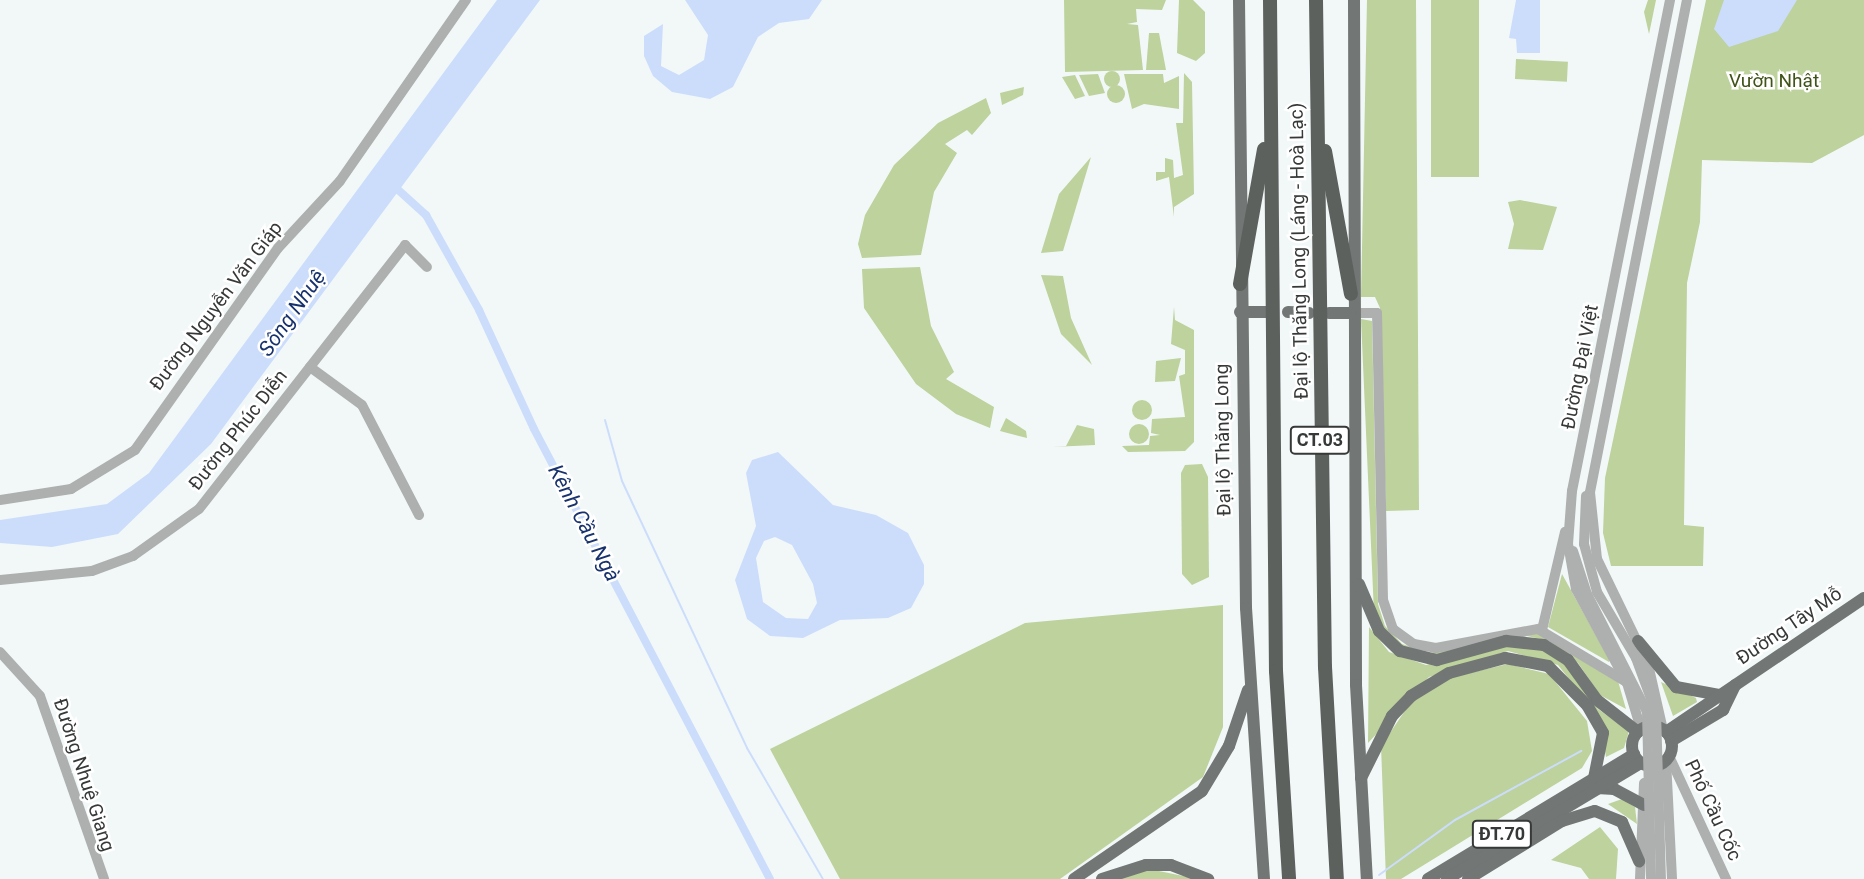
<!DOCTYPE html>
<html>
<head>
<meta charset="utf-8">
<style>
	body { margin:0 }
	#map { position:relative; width:1864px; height:879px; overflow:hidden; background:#f2f8f8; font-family:Roboto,sans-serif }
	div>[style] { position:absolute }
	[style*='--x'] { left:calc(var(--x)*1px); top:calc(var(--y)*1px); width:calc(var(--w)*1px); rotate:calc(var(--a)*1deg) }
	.green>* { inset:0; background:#bdd29c; transform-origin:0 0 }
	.round { border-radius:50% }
	.water>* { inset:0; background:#ccddfc }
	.stream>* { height:2px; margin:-1px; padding:0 1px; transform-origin:1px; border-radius:1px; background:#ccddfc }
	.canal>* { height:8px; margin:-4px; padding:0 4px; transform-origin:4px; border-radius:4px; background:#ccddfc }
	.minor>* { height:10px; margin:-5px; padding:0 5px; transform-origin:5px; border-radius:5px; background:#aeb0af }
	.major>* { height:12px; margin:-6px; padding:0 6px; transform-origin:6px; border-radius:6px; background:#727674 }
	.major>.ring { margin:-6px; padding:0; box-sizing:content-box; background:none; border:12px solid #727674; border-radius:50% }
	.highway>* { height:14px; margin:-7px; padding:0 7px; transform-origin:7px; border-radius:7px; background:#5d615e }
	.minor-bridge>* { height:10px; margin:-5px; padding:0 5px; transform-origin:5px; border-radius:5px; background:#aeb0af }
	span { translate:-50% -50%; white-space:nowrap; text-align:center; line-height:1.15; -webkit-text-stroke:5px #fff; paint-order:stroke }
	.shield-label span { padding:2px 5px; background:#fff; border:2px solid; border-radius:5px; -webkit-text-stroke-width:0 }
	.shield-label { font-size:18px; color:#363938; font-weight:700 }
	.park-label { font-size:19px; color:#405318 }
	.street-label { font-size:19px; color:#363938 }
	.water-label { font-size:21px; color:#17326d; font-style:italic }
</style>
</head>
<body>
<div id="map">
	<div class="green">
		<div style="clip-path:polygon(1064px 0,1166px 0,1162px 10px,1136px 9px,1137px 22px,1127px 24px,1138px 25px,1143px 70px,1065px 72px)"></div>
		<div style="clip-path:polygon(1179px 0,1193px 0,1205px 12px,1205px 53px,1196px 61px,1177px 53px)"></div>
		<div style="clip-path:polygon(1367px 0,1416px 0,1419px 510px,1386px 511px,1380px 308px,1375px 297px,1361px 297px)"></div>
		<div style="left:1431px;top:0;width:48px;height:177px"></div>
		<div style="clip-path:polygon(1648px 0,1656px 0,1649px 34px,1644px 12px)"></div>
		<div style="clip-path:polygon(1706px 0,1864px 0,1864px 135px,1812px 163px,1702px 160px,1700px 222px,1687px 283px,1684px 525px,1704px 527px,1703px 566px,1611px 566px,1603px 533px,1605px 478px)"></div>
		<div style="clip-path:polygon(1149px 33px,1159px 33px,1166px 70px,1146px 70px)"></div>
		<div style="left:1516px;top:59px;width:52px;height:20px;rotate:3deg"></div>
		<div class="round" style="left:1104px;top:71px;width:16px;height:16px"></div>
		<div style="clip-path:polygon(1184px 73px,1192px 82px,1194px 194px,1174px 207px,1174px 217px,1169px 177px,1156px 181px,1156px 172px,1165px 172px,1165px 158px,1173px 160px,1174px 178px,1183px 175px,1176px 123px,1183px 123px)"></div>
		<div style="clip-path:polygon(1098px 74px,1105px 93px,1089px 96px,1079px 75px)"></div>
		<div style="clip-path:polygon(1124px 74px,1163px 74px,1164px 83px,1179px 76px,1179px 109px,1144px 104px,1132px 109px)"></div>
		<div style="clip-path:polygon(1075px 75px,1085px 96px,1075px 99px,1062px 77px)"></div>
		<div class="round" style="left:1107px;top:85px;width:18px;height:18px"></div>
		<div style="clip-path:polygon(1024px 87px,1023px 95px,1002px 105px,1000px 93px)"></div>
		<div style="clip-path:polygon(986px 98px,991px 113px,972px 135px,967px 130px,945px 144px,957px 153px,934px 192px,921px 255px,862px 258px,858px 244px,865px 215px,894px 165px,938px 123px)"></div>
		<div style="clip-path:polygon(1091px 157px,1063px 251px,1041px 253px,1059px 194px)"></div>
		<div style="clip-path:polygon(1520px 200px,1557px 207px,1543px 250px,1508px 249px,1514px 224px,1508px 202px)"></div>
		<div style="clip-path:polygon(920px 267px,931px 326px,954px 372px,946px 379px,994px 407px,990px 428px,956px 414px,916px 384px,864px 308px,862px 269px)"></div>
		<div style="clip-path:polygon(1041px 275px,1063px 276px,1071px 318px,1092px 365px,1061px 334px)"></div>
		<div style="clip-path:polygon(1174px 307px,1175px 320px,1194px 330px,1194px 442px,1185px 451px,1128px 452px,1122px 446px,1149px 445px,1150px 436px,1160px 435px,1151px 433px,1152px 419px,1185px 417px,1179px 376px,1185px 374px,1185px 350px,1171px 344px)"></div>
		<div style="clip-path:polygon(1361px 319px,1372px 321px,1378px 604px,1385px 626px,1402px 644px,1430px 653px,1501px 634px,1539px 634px,1618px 681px,1626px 709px,1600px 695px,1578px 663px,1550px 641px,1527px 636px,1438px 657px,1396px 645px,1374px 613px)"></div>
		<div style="clip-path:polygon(1181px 358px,1175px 381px,1155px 382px,1156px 361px)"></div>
		<div class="round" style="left:1132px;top:400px;width:20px;height:20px"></div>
		<div style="clip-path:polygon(1006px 418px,1026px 431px,1027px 438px,1000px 431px)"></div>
		<div class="round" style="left:1129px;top:424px;width:20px;height:20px"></div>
		<div style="clip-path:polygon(1077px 425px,1094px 429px,1095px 445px,1052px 447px,1066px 446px)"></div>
		<div style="clip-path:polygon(1202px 464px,1208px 477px,1209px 577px,1192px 585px,1182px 574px,1181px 473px,1185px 465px)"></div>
		<div style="clip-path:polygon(1562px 574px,1609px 659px,1609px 662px,1548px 627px)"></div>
		<div style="clip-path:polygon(1223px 605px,1223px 727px,1203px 777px,1060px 879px,840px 879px,770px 749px,1025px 623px)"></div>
		<div style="clip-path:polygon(1369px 627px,1389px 652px,1426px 665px,1512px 645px,1544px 650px,1564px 662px,1598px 709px,1629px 731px,1624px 748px,1606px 757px,1599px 717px,1558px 665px,1508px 651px,1429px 677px,1368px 743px)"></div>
		<div style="clip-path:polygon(1508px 664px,1549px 674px,1587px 721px,1592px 751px,1582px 768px,1401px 879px,1386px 879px,1381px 746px,1411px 702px,1452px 677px)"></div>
		<div style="clip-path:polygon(1661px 682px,1696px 698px,1697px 702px,1673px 716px)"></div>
		<div style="clip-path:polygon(1622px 799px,1635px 807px,1637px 824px,1608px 804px)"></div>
		<div style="clip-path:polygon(1600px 827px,1618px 849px,1616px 879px,1589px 879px,1581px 868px,1551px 860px)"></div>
		<div style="clip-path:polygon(1149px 869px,1198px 879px,1115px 879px)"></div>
	</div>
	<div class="water">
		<div style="clip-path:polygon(497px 0,540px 0,211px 444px,118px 534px,52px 547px,0 543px,0 520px,107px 504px,149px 473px)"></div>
		<div style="clip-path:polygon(685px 0,822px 0,809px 19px,779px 23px,758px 37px,733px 87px,710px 99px,672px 92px,653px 76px,644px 56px,644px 36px,663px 24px,661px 66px,679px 75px,704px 60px,708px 35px)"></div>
		<div style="clip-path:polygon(1516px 0,1540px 0,1540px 53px,1517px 53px,1516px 39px,1509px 38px)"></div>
		<div style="clip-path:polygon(1724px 0,1797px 0,1778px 31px,1729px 47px,1714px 29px)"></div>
		<div style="clip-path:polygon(evenodd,778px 452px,833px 505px,876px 515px,908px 533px,924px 565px,924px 584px,911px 608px,888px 618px,840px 620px,803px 638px,770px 636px,747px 619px,735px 580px,756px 526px,746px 473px,752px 460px,778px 452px,775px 537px,792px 545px,813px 584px,817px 603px,808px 619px,786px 618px,763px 602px,756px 558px,764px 541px,775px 537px)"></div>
	</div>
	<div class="stream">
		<div style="--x:605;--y:420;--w:63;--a:74.4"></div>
		<div style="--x:622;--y:481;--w:295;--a:64.9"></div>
		<div style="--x:747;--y:748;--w:151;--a:59.9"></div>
		<div style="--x:1379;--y:875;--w:94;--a:-35.9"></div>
		<div style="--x:1455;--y:820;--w:144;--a:-28.7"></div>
	</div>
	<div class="canal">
		<div style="--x:395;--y:187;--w:42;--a:42.1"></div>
		<div style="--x:426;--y:215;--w:109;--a:60.8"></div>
		<div style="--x:479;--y:310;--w:131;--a:65.2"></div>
		<div style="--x:534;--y:429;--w:508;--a:62.33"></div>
	</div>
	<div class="minor">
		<div style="--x:1351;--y:313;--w:26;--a:0"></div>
		<div style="--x:1377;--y:313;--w:287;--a:88.8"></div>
		<div style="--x:1383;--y:600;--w:31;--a:71"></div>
		<div style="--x:1393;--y:629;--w:26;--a:36"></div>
		<div style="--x:1414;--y:644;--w:22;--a:10"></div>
		<div style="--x:1436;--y:648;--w:104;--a:-10.6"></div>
		<div style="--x:1538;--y:629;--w:101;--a:30.9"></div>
		<div style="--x:310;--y:367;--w:64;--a:36.2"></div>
		<div style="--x:362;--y:405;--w:124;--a:62.6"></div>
		<div style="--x:0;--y:500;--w:72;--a:-8.8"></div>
		<div style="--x:71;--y:489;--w:75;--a:-31.4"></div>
		<div style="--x:135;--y:450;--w:247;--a:-54.7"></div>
		<div style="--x:278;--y:248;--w:91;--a:-47.2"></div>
		<div style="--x:340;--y:181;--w:221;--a:-55.2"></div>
		<div style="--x:1584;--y:544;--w:48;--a:-87.6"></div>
		<div style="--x:0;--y:580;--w:92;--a:-5.6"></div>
		<div style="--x:92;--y:571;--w:44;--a:-20.1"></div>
		<div style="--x:133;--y:556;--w:81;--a:-35.5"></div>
		<div style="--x:199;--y:509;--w:335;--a:-52"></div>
		<div style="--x:405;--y:245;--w:31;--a:45"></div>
		<div style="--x:1542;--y:630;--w:101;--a:-76.8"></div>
		<div style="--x:0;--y:652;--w:59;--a:47.7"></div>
		<div style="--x:40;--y:696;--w:194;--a:70.7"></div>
		<div style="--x:1641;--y:729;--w:48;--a:-106.9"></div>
		<div style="--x:1627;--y:683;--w:107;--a:-118.5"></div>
		<div style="--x:1576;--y:589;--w:46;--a:-100.1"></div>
		<div style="--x:1568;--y:544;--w:53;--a:-85.7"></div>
		<div style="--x:1572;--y:491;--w:501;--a:-78.71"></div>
		<div style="--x:1663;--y:730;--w:68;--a:-102.8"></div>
		<div style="--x:1648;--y:664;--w:117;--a:-115.9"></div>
		<div style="--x:1597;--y:559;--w:67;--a:-96"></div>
		<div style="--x:1590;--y:492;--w:501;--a:-78.85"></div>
		<div style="--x:1669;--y:756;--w:136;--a:65.1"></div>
		<div style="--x:1666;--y:760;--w:119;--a:87.1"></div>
		<div style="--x:1640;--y:879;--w:96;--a:-87.6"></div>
	</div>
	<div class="major">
		<div style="--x:1239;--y:0;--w:608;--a:89.34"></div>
		<div style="--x:1246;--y:608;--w:272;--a:86.2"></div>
		<div style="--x:1354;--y:0;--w:685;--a:89.83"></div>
		<div style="--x:1356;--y:685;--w:194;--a:86.8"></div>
		<div style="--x:1240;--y:312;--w:30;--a:0"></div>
		<div style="--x:1288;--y:312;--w:21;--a:3"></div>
		<div style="--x:1329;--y:313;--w:22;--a:0"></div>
		<div style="--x:1359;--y:584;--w:51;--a:66.9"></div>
		<div style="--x:1379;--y:631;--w:29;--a:44"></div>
		<div style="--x:1400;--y:651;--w:38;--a:14"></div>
		<div style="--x:1437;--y:660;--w:72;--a:-15.4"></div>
		<div style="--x:1506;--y:641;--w:38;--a:6"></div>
		<div style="--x:1544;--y:645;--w:28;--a:32"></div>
		<div style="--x:1568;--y:660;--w:49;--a:54.1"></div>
		<div style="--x:1597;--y:700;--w:52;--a:38"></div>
		<div style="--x:1638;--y:641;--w:60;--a:50.4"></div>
		<div style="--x:1676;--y:687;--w:45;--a:10.3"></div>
		<div class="ring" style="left:1632px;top:726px;width:28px;height:28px"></div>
		<div style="--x:1666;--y:732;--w:239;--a:-34.1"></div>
		<div style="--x:1671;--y:741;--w:61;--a:-30.8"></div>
		<div style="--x:1723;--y:710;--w:28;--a:-64"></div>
		<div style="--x:1361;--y:778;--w:69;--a:-63.4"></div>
		<div style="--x:1392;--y:716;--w:28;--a:-46"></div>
		<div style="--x:1411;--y:696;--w:44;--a:-31.2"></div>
		<div style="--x:1449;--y:673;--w:58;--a:-15"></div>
		<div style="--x:1505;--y:658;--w:44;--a:10.5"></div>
		<div style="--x:1548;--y:666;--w:55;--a:45"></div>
		<div style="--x:1587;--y:705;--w:32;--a:60"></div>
		<div style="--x:1603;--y:733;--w:46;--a:101.3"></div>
		<div style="--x:1597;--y:788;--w:17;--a:3"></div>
		<div style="--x:1614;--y:789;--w:34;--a:28"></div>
		<div style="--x:1074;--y:879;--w:155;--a:-34.5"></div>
		<div style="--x:1202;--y:791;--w:52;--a:-59"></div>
		<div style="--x:1229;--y:746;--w:59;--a:-71.3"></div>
		<div style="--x:1102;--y:879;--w:46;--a:-17.7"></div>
		<div style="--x:1146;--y:865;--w:25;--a:0"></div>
		<div style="--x:1171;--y:865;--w:40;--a:21"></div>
		<div style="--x:1428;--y:879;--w:241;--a:-31.2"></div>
		<div style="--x:1447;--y:879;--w:226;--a:-30.9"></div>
		<div style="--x:1468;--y:879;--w:110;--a:-31.7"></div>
		<div style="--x:1562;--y:821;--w:34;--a:-17"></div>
		<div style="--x:1595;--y:811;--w:29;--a:22"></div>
		<div style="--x:1622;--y:822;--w:43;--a:66.4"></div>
	</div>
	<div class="highway">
		<div style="--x:1270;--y:0;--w:671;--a:89.49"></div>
		<div style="--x:1276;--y:671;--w:208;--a:86.4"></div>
		<div style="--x:1316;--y:0;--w:667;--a:89.23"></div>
		<div style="--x:1325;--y:667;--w:212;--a:86.8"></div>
		<div style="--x:1325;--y:151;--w:145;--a:79.7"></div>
		<div style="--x:1240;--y:284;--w:137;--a:-79.9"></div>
	</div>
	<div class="minor-bridge">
		<div style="--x:1584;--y:544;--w:50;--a:74.8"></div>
		<div style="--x:1597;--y:592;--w:77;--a:59.4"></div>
		<div style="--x:1636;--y:658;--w:58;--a:69.7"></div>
		<div style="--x:1656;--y:712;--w:167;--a:88.3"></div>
		<div style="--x:1573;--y:551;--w:45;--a:72"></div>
		<div style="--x:1587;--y:594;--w:132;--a:63"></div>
		<div style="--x:1647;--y:712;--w:167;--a:88.6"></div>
	</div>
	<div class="shield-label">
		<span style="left:1320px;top:440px">CT.03</span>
		<span style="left:1502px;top:834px">ĐT.70</span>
	</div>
	<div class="park-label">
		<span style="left:1774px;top:81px">Vườn Nhật</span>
	</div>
	<div class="street-label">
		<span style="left:1299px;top:251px;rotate:-91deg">Đại lộ Thăng Long (Láng - Hoà Lạc)</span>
		<span style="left:216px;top:306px;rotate:-53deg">Đường Nguyễn Văn Giáp</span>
		<span style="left:1580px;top:367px;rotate:-79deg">Đường Đại Việt</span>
		<span style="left:238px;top:430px;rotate:-52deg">Đường Phúc Diễn</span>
		<span style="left:1223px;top:440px;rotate:-91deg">Đại lộ Thăng Long</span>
		<span style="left:1789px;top:626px;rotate:-34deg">Đường Tây Mỗ</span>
		<span style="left:84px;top:775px;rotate:72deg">Đường Nhuệ Giang</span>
		<span style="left:1713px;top:810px;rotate:65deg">Phố Cầu Cốc</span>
	</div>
	<div class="water-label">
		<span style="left:292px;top:313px;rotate:-55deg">Sông Nhuệ</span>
		<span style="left:584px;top:523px;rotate:62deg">Kênh Cầu Ngà</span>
	</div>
</div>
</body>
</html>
